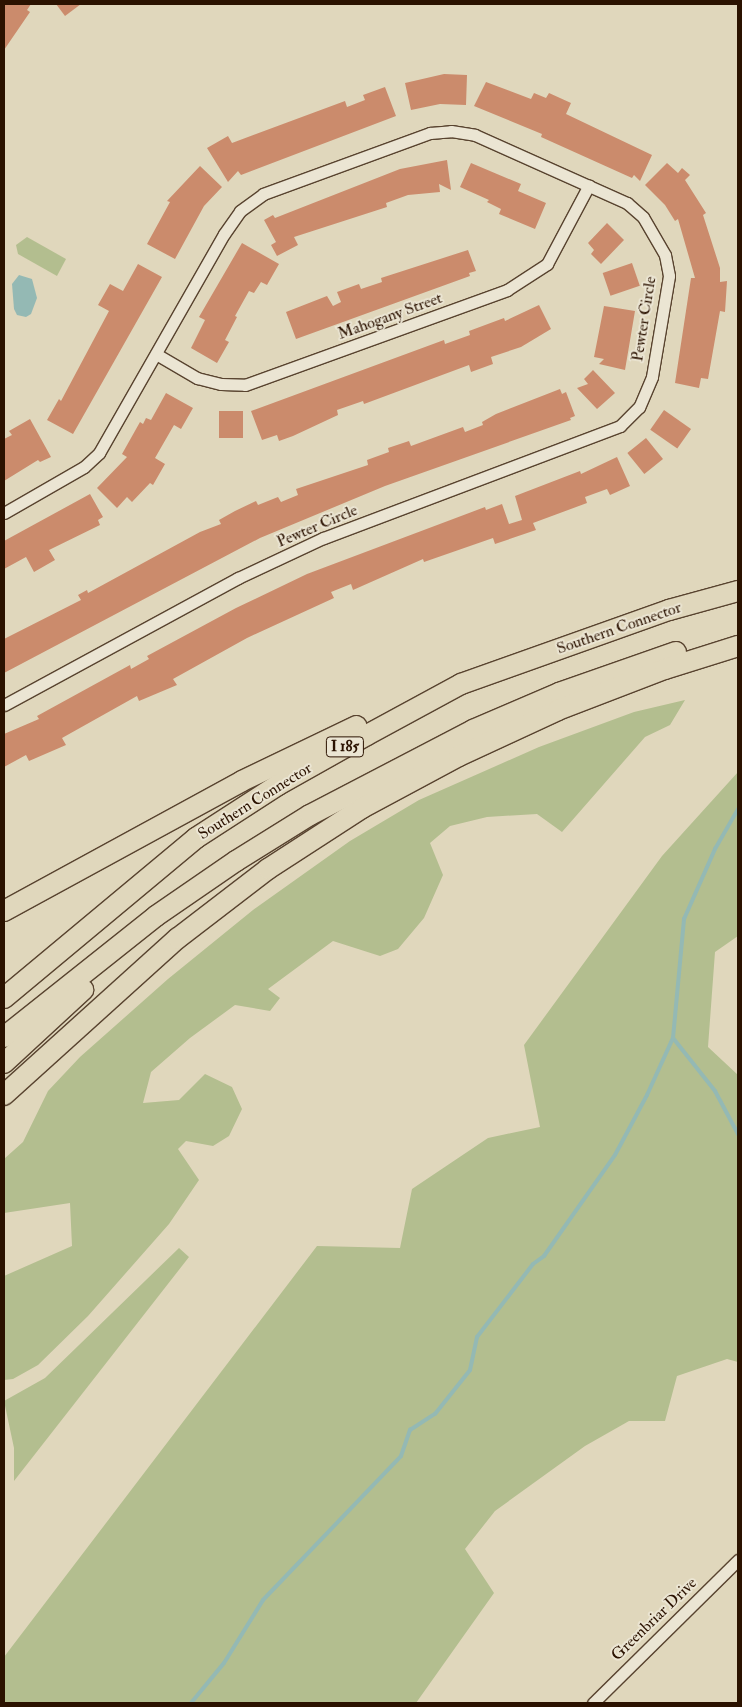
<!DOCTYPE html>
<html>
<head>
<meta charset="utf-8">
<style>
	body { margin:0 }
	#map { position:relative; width:742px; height:1707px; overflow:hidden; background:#e0d7bc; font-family:"IM FELL Double Pica",serif }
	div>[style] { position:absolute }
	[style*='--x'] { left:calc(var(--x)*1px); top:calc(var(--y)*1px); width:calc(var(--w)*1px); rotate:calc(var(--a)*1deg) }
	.green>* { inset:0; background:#b3be8f }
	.water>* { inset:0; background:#94b9b4 }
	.stream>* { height:4px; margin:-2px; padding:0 2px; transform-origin:2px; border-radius:2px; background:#94b9b4 }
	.building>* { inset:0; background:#cb8b6c; transform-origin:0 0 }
	.roads { filter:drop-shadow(1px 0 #58432f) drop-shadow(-1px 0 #58432f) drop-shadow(0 1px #58432f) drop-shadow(0 -1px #58432f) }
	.street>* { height:11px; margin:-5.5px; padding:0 5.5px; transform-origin:5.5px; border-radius:5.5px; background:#ebe5d3 }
	.highway>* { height:20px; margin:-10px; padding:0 10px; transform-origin:10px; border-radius:10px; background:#e0d7bc }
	span { translate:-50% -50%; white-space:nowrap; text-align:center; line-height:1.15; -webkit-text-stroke:4px #ebe5d3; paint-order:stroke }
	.shield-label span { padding:1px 4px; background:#ebe5d3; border:1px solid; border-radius:4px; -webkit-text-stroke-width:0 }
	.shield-label { font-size:15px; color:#2b1200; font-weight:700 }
	.street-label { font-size:16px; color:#2b1200 }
	.frame { position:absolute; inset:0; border:5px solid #2b1200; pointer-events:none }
</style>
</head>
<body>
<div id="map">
	<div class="green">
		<div style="clip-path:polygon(27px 237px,66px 259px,57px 276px,18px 254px,16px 245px)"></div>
		<div style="clip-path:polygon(685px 700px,670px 725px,645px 737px,562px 832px,537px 814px,487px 817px,450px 826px,430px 843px,443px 875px,424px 918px,398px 949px,380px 956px,333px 941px,268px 989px,280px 998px,270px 1011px,235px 1005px,190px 1038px,151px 1072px,143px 1103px,179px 1100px,205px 1074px,232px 1087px,242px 1109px,229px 1136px,213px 1146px,186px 1141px,178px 1149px,199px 1180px,169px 1224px,88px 1316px,38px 1365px,13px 1379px,4px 1380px,4px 1276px,72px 1246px,70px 1203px,4px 1213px,4px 1159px,23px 1142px,48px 1091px,80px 1057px,168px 979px,253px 910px,350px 841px,419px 800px,539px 747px,634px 712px)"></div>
		<div style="clip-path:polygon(738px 772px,738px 936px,715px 952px,708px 1047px,738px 1075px,738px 1362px,727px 1359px,677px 1376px,665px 1421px,629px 1421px,585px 1446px,495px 1511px,465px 1549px,494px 1593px,416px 1703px,4px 1703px,4px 1657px,317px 1246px,400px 1248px,412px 1189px,488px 1138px,540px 1127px,524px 1045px,662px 856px)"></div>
		<div style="clip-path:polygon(179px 1248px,189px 1257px,14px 1481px,14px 1448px,4px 1401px,45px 1378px)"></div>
	</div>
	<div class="water">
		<div style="clip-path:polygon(19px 275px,32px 279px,37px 298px,31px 314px,26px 317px,17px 315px,14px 309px,12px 284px)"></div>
	</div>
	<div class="stream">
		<div style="--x:673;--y:1038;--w:68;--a:51.6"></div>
		<div style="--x:715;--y:1091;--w:49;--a:61.9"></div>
		<div style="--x:191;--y:1703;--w:52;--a:-50.5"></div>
		<div style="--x:224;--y:1663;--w:74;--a:-58.2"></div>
		<div style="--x:263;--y:1600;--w:199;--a:-46.2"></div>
		<div style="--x:401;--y:1456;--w:28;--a:-71"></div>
		<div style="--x:410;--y:1430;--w:30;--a:-33"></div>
		<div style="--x:435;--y:1414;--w:56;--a:-51.5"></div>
		<div style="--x:470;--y:1370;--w:34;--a:-78"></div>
		<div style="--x:477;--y:1337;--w:92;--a:-52.5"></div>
		<div style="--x:533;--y:1264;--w:14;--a:-36"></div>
		<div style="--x:544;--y:1256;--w:123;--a:-54.9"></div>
		<div style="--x:615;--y:1155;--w:68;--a:-61.9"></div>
		<div style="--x:647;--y:1095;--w:63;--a:-65.5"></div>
		<div style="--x:673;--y:1038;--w:120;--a:-84.7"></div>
		<div style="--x:684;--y:919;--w:77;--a:-66.1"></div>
		<div style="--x:715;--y:849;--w:46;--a:-60.1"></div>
	</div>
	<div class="building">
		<div style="clip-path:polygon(4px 4px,31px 4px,27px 10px,30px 12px,4px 50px)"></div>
		<div style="clip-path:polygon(56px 4px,81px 4px,65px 16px)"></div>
		<div style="clip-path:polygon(444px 74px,467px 75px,466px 105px,440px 104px,411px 110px,405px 83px)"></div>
		<div style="clip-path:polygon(486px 82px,531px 99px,534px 93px,546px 98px,549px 93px,571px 103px,566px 114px,652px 155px,640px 181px,634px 175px,632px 178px,541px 137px,542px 134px,474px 106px)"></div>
		<div style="clip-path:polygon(385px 87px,396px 116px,241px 175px,238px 171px,228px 182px,207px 148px,228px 136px,232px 143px,345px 101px,347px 107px,365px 100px,363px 95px)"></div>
		<div style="clip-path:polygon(447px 160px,451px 190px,439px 184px,440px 192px,408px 195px,386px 203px,387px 207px,294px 237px,298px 245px,277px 256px,271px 245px,276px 242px,264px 220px,273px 215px,275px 218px,400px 169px)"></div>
		<div style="clip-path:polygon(471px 163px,521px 184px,518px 191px,546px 203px,535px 229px,499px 214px,501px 209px,487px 202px,489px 200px,460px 187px)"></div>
		<div style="clip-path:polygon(667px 163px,678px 173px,682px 168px,690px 175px,685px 180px,706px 213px,703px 215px,720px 268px,720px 282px,727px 281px,725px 312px,720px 311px,708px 379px,701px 378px,699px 388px,675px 383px,691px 278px,695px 278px,678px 219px,675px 221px,665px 205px,645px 185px)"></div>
		<div style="clip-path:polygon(200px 166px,222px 187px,204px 206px,175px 259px,147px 244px,170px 202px,167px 201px)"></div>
		<div style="clip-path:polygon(607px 223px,624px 240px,601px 264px,591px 254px,594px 250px,588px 243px)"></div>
		<div style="clip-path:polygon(242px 243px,279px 264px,267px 285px,261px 282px,254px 293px,249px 291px,235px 316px,237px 317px,225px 340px,229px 342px,217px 363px,191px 348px,205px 320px,199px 317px)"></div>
		<div style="clip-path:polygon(468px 250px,476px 271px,469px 273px,470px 276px,296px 339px,286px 312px,327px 296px,333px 306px,341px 302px,337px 292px,359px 284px,361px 289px,382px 282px,381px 278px)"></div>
		<div style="left:632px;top:263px;width:24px;height:31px;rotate:71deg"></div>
		<div style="clip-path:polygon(138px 264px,162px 277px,73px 434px,47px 420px,59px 399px,61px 401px,109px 311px,98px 305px,110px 284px,123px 291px)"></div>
		<div style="clip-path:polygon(539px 305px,551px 329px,521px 347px,491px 357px,493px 364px,471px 372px,469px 365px,364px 404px,363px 401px,337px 410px,338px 415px,293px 436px,279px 441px,277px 435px,262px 440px,251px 411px,444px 340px,445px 344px,470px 335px,469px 331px,504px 318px,505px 321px)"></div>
		<div style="clip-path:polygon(604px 306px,635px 311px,625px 370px,599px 364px,604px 359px,594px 357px)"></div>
		<div style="clip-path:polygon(593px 370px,615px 393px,597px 409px,577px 388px,588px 384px,584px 379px)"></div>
		<div style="clip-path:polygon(560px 389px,562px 394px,566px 392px,575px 416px,570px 418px,571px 420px,385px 486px,260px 538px,4px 673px,4px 639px,81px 600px,78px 595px,87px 590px,88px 593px,200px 532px,221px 524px,219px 520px,235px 511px,256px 501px,258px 505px,278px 497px,281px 502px,298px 495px,296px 489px,368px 465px,367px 460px,389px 452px,388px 448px,409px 441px,411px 446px,463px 427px,465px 432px,483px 425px,482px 422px,496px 414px)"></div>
		<div style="clip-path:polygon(166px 393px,193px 408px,181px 429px,174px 425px,155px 458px,165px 464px,153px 485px,150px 483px,132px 502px,127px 497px,117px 508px,97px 488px,127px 457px,122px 454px,140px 422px,143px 424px,146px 418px,151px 420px)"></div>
		<div style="left:664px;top:410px;width:33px;height:24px;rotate:35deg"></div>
		<div style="left:243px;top:411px;width:27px;height:24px;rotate:90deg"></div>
		<div style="clip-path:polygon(30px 419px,51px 457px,40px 462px,38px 460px,4px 481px,4px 439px,12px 435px,9px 431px)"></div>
		<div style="left:646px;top:438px;width:27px;height:24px;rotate:51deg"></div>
		<div style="clip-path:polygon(617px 457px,630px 486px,610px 495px,607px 489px,585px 497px,587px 503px,533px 523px,536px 530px,495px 544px,493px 538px,424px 562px,423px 559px,353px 590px,351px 584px,331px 592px,334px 598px,247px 638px,173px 679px,177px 685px,139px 701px,137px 696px,62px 738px,66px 745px,29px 761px,26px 755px,4px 767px,4px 734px,39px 719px,37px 716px,130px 665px,131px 669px,149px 659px,147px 656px,236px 608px,307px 574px,485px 507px,486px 510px,502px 504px,509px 524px,522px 520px,515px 496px,580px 471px,581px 474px)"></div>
		<div style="clip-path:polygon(90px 494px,103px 517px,98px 520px,100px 525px,49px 550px,55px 560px,34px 572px,26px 557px,4px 569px,4px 541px)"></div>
	</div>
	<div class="roads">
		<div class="street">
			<div style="--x:156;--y:354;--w:48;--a:30.3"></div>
			<div style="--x:197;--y:378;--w:25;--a:14"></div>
			<div style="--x:221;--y:384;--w:24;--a:2"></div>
			<div style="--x:245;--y:385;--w:279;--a:-19.9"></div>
			<div style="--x:507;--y:290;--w:48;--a:-33"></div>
			<div style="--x:547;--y:264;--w:89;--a:-62"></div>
			<div style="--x:4;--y:513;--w:92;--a:-29.9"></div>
			<div style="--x:84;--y:467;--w:21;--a:-43"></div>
			<div style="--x:99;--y:453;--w:252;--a:-60.3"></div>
			<div style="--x:224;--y:234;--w:28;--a:-55"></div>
			<div style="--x:240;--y:211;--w:29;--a:-36"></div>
			<div style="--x:263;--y:194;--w:178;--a:-20.1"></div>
			<div style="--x:430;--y:133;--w:21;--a:-5"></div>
			<div style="--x:451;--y:131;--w:24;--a:9"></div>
			<div style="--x:475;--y:135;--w:167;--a:24.1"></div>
			<div style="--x:627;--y:203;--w:21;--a:41"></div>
			<div style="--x:643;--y:217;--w:44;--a:59.9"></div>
			<div style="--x:665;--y:255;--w:21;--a:79"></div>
			<div style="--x:669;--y:276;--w:102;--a:99.6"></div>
			<div style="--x:652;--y:377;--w:33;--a:113"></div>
			<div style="--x:639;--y:407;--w:27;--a:135"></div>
			<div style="--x:620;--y:426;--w:317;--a:159.3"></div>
			<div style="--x:323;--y:538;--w:94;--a:154.8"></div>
			<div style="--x:238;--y:578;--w:266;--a:151.5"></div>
			<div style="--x:593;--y:1703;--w:204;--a:-44.6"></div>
		</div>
		<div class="highway">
			<div style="--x:4;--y:911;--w:271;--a:-28.6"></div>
			<div style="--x:242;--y:781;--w:127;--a:-25.6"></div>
			<div style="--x:4;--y:998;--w:250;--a:-39.8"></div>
			<div style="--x:196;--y:838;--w:98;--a:-32.9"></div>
			<div style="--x:278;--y:785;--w:102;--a:-29.3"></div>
			<div style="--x:367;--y:735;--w:107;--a:-28.5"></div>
			<div style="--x:461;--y:684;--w:221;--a:-19.6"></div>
			<div style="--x:669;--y:610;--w:72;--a:-15.4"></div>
			<div style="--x:4;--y:1037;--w:194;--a:-38.5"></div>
			<div style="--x:156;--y:916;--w:97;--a:-34.5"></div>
			<div style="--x:236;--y:861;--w:87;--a:-31.9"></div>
			<div style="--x:310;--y:815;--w:184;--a:-27.5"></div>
			<div style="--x:473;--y:730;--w:94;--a:-23.3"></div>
			<div style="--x:559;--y:693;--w:124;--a:-19.3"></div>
			<div style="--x:4;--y:1063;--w:108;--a:-42.7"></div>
			<div style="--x:4;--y:1095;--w:234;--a:-42.1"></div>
			<div style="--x:178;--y:938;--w:113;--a:-37.5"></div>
			<div style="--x:268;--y:869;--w:112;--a:-33"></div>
			<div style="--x:362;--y:808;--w:110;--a:-28.2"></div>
			<div style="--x:459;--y:756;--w:109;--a:-24.9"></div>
			<div style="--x:558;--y:710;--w:115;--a:-21"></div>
			<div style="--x:665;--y:669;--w:77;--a:-17.5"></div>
		</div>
	</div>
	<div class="shield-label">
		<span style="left:345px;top:747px">I 185</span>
	</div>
	<div class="street-label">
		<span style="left:390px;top:316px;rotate:-20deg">Mahogany Street</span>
		<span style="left:644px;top:319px;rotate:-81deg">Pewter Circle</span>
		<span style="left:317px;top:526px;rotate:-23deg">Pewter Circle</span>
		<span style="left:619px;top:628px;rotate:-19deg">Southern Connector</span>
		<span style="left:255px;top:801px;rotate:-32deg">Southern Connector</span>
		<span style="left:654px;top:1619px;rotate:-44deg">Greenbriar Drive</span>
	</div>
	<div class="frame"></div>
</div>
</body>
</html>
